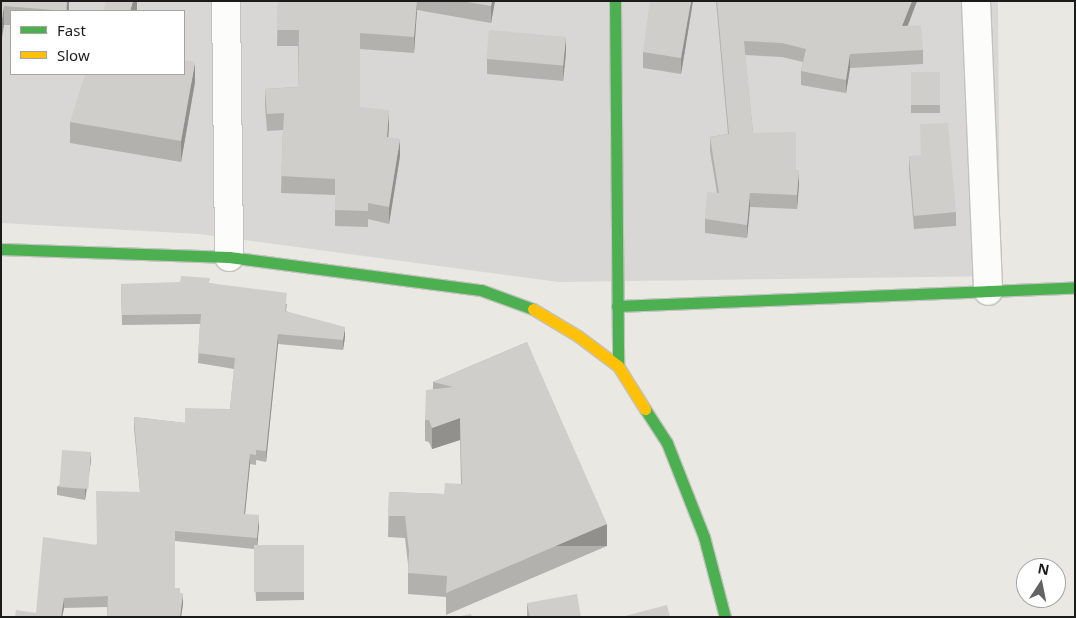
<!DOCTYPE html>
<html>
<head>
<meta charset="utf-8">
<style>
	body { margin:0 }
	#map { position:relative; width:1076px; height:618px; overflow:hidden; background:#e9e8e3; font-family:"Noto Sans",sans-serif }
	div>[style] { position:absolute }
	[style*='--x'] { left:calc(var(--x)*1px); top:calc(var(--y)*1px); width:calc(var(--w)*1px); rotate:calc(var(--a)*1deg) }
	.residential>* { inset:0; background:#d8d7d5 }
	.roads { filter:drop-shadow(1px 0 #c2c2bf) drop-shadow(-1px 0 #c2c2bf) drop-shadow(0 1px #c2c2bf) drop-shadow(0 -1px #c2c2bf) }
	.street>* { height:28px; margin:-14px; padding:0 14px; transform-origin:14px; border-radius:14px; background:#fcfcfb }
	.fast>* { height:11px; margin:-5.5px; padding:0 5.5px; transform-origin:5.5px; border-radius:5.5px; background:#4caf50 }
	.slow>* { height:11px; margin:-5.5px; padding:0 5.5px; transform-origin:5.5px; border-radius:5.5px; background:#ffc107 }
	.wall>* { inset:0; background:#b3b1ae; transform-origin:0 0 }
	.shaded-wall>* { inset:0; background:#92908d; transform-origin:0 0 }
	.building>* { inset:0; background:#d0ceca; transform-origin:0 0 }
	span { translate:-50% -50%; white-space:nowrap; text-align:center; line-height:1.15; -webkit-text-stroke:4.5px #fff; paint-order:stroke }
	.frame { position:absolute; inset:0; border:2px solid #1b1b1b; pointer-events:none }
	.legend { position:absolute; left:10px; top:10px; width:175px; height:65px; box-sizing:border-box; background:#fff; border:1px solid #a4a4a4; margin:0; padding:6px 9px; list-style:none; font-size:15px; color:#1b1b1b }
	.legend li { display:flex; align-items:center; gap:10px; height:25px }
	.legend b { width:25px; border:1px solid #a4a4a4 }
	.north { position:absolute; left:1016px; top:558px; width:50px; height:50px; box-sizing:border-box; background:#fff; border:1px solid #a4a4a4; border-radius:50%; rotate:11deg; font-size:14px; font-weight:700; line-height:20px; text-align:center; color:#1b1b1b }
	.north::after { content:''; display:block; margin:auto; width:18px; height:22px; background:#636361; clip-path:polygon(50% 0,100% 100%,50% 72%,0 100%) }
</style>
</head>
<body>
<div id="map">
	<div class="residential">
		<div style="clip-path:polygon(evenodd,1px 1px,998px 1px,1000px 276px,559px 282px,199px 234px,1px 223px,1px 1px,11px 11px,184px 11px,184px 74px,11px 74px,11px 11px)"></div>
	</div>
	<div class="roads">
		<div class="street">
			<div style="--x:226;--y:1;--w:256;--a:89.3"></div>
			<div style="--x:976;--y:1;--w:290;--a:87.6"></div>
		</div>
		<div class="fast">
			<div style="--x:615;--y:1;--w:365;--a:89.5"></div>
			<div style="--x:1;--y:249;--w:228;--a:2"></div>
			<div style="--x:229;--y:257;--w:254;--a:7.5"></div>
			<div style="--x:481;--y:290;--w:55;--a:20.1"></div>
			<div style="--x:617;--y:306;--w:458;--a:-2.3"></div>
			<div style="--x:645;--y:409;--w:40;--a:57.1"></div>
			<div style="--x:667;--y:443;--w:101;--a:68.5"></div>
			<div style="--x:704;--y:537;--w:83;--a:75.3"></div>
		</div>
		<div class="slow">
			<div style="--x:533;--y:309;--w:52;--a:31"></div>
			<div style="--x:578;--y:336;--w:50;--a:36.9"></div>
			<div style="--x:618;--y:366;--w:51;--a:57.9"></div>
		</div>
	</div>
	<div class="wall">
		<div style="clip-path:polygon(1px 1px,69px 1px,68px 11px,11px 11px,11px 25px,4px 25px)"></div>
		<div style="clip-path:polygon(278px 1px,495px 1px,491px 23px,417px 10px,414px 53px,360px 49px,360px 107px,389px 126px,388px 137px,400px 156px,389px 224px,368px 219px,368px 227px,335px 226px,335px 195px,281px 193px,283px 130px,267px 131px,265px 106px,265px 89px,298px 87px,298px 46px,277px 46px)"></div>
		<div style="clip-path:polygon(693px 1px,681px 74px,643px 68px,643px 52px)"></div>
		<div style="clip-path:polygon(716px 1px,917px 1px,908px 26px,923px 50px,923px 64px,850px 68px,846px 93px,801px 85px,801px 71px,803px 62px,782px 57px,745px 55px,753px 133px,796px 170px,799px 184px,797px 209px,750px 207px,747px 238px,705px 233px,705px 219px,717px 193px,710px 151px,710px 137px,728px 134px)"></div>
		<div style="clip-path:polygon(566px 52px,563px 81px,487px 74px,487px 59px)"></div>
		<div style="left:911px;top:72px;width:29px;height:41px"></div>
		<div style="clip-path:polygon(195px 82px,181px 162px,70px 143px,70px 122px)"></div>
		<div style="clip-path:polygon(909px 156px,956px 212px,956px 226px,914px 229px,909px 170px)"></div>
		<div style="clip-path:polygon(210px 283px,287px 304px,286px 311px,345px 337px,343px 350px,278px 344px,266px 462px,256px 460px,256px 465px,250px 464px,245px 514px,259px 526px,257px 547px,304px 545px,304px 600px,256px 601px,254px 549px,175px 541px,175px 588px,180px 593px,183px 604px,181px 617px,107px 617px,107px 607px,64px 608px,62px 617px,15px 617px,36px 613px,96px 545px,140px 492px,134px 428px,134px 417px,185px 423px,230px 409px,234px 369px,198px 363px,200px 324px,122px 325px,121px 284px)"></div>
		<div style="clip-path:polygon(527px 342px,607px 546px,446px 615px,446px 597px,408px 594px,408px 564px,405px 538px,388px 537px,389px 492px,444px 494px,461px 484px,460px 440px,432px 449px,429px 442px,425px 441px,425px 420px,433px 389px,433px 382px)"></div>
		<div style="clip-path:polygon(91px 460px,85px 500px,57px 495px,57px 487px)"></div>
		<div style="clip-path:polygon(527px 603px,581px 617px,527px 617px)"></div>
	</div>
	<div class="shaded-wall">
		<div style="left:67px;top:1px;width:2px;height:10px"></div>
		<div style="clip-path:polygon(133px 1px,137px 1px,137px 11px,130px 11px)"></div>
		<div style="clip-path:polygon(417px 1px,417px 10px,414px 53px,414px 37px)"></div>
		<div style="clip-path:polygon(492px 1px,495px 1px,491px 23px,491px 6px)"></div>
		<div style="clip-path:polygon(691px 1px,693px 1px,681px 74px,681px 58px)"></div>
		<div style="clip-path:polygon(912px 1px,917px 1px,902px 40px,902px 26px)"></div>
		<div style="clip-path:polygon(4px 6px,4px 25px,1px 44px,1px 25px)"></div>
		<div style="clip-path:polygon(566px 37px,566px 52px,563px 81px,563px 66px)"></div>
		<div style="clip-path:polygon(850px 54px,850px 68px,846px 93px,846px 80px)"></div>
		<div style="clip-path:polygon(195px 62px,195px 82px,181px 162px,181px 141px)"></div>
		<div style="clip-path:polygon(389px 110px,389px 126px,387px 154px,387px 137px)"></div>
		<div style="clip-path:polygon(400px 139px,400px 156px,389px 224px,389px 207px)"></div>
		<div style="clip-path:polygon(799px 170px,799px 184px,797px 209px,797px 195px)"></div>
		<div style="clip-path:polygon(750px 193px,750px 207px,747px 238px,747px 225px)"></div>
		<div style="clip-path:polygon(345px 327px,345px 337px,343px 350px,343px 340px)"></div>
		<div style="clip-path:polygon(278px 334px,278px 344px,266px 462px,266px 451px)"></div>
		<div style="clip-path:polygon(460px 418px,460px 440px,432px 449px,432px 428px)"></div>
		<div style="clip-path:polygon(91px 452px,91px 460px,85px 500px,85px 491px)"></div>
		<div style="clip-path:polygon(250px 454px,250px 464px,244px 524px,244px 514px)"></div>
		<div style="clip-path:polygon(259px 515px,259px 526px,257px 549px,257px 538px)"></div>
		<div style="left:607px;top:524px;width:22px;height:175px;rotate:90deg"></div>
		<div style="clip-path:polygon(183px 593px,183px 604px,181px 617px,180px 617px)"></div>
		<div style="clip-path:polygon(64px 598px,64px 608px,62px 617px,61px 617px)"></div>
	</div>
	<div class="building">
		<div style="clip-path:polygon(1px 1px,67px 1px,66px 11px,4px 6px,1px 25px)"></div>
		<div style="clip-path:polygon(106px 1px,133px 1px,130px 11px,103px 11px)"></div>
		<div style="clip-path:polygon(278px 1px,417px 1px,414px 37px,360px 33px,360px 107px,389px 110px,387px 137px,400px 139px,389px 207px,368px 203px,368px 211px,335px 210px,335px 179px,281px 176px,284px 113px,267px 114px,265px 89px,298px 87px,299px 30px,277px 30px)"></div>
		<div style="clip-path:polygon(461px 1px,492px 1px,491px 6px)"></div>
		<div style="clip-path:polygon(650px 1px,691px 1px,681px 58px,643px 52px)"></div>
		<div style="clip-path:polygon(717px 1px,912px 1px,902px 26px,921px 25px,923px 50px,850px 54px,846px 80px,801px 71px,806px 49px,782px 43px,744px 41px,753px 133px,796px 132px,796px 170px,799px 170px,797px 195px,750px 193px,747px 225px,705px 219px,707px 192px,719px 193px,710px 137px,729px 134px)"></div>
		<div style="left:489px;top:30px;width:77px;height:29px;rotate:5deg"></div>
		<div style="clip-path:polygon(184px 60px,195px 62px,181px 141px,70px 122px,85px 74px,184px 74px)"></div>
		<div style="left:911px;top:72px;width:29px;height:33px"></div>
		<div style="clip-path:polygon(948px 123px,956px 212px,914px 216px,909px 156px,921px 155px,920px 124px)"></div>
		<div style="clip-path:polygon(181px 276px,210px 278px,209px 283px,287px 293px,285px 311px,345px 327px,343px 340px,278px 334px,266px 451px,256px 450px,256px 455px,250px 454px,244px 514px,259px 515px,257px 538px,175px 531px,175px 588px,180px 588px,180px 593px,183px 593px,180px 617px,107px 617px,108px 596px,64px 598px,61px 617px,15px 617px,16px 610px,36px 613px,43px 537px,97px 545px,96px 491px,140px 492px,134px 417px,185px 423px,185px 408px,230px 409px,235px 358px,198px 353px,201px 314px,122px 315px,121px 284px,180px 282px)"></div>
		<div style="clip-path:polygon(527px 342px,607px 524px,446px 593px,447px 576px,408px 573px,409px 551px,405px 516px,388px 516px,389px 492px,444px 494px,445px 483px,462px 484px,460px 418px,432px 428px,429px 420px,425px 420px,426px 390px,453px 387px,433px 382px)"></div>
		<div style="left:62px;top:450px;width:29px;height:37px;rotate:4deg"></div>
		<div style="left:304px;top:545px;width:47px;height:50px;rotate:90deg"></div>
		<div style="clip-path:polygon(577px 594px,581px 617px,530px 617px,527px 603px)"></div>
		<div style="clip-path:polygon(667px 605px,670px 617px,621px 617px)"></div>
		<div style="clip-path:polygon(471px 614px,472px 617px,456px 617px)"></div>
	</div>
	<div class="frame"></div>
	<ul class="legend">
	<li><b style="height:6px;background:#4caf50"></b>Fast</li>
	<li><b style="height:6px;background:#ffc107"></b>Slow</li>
	</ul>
	<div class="north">N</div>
</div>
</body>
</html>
